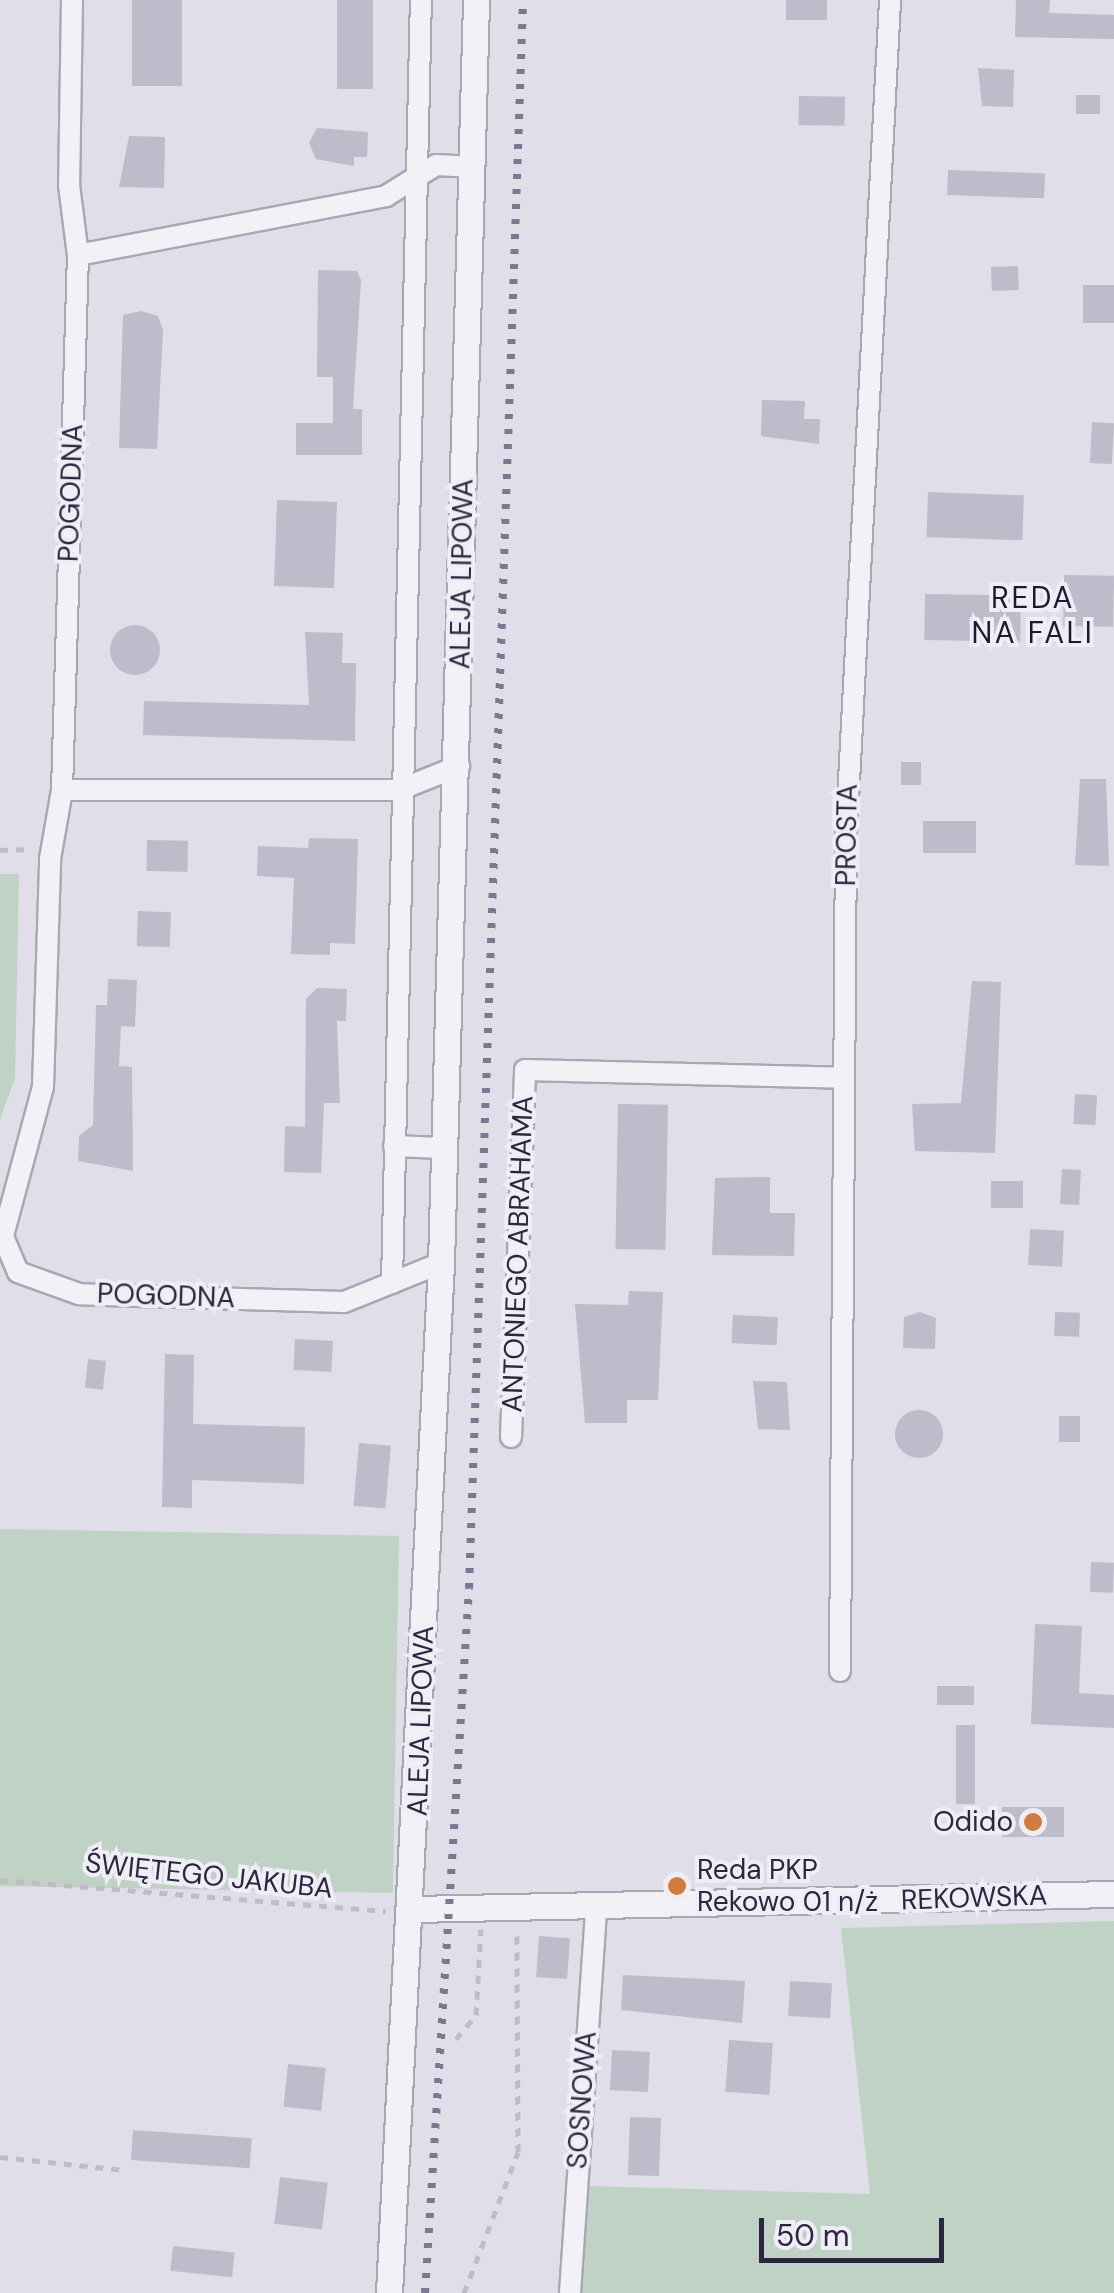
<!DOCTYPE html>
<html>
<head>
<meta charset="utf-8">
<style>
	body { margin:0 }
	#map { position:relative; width:1114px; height:2293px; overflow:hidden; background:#e0dee8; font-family:"DM Sans",sans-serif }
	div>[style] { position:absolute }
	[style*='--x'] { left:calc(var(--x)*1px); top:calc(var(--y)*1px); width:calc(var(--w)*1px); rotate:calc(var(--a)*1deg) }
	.green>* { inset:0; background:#bfd2c5; transform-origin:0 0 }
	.building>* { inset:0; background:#bebbcb; transform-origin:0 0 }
	.round { border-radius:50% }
	.path>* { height:5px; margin-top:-2.5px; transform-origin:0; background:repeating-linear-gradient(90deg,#bfbcc6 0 8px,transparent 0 16px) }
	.roads { filter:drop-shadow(2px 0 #aaa7b5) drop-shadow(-2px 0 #aaa7b5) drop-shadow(0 2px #aaa7b5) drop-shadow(0 -2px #aaa7b5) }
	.minor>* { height:20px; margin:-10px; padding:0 10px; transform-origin:10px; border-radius:10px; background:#f2f1f6 }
	.tertiary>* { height:25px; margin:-12.5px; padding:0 12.5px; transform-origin:12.5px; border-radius:12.5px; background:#f2f1f6 }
	.rail>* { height:8px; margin-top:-4px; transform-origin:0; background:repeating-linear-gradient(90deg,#7c7792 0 5px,transparent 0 15px) }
	.dots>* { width:28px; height:28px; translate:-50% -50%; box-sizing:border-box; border:5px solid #efeef6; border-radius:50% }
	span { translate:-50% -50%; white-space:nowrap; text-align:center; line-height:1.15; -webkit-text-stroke:8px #efeef6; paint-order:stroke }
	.street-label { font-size:28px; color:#2c273f }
	.poi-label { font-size:28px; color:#2c273f }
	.right { translate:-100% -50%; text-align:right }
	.left { translate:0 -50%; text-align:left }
	.neighbourhood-label { font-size:30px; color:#1e1930; letter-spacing:2.5px }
	.scale { position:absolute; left:759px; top:2218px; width:185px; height:45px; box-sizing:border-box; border:5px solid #2c273f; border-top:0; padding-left:12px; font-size:30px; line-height:35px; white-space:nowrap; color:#2c273f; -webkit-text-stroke:8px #efeef6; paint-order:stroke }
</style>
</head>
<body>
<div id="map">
	<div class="green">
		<div style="clip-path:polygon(0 874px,19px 874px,15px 1078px,0 1120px)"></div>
		<div style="left:399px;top:1536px;width:357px;height:399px;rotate:91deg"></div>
		<div style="clip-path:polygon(1114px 1921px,1114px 2293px,579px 2293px,587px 2186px,870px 2194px,841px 1928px)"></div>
	</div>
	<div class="building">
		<div style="left:132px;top:0;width:50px;height:86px"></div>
		<div style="left:337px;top:0;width:36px;height:89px"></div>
		<div style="left:786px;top:0;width:41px;height:20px"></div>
		<div style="clip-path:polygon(1016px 0,1050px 0,1049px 13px,1114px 15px,1114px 39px,1015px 37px)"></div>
		<div style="clip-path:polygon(978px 68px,1014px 70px,1013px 107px,982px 106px)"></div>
		<div style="left:1076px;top:95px;width:24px;height:19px"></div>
		<div style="left:799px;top:96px;width:46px;height:29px;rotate:1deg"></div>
		<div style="clip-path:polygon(317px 128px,368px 132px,367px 157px,354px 157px,354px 166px,316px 159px,309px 143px)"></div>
		<div style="clip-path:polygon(129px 136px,165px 137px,164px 188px,119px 187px)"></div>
		<div style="left:948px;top:170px;width:97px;height:25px;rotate:2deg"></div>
		<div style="left:1018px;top:266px;width:24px;height:27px;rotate:88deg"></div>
		<div style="clip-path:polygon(318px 270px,357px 271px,361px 280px,353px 409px,362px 409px,362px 455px,296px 455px,296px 423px,333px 423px,333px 377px,317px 377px)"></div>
		<div style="left:1083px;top:285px;width:31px;height:38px"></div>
		<div style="clip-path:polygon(141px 311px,158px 316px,163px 330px,157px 449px,119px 448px,123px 315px)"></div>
		<div style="clip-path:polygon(762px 400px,805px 401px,804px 419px,820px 419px,819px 444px,761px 436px)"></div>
		<div style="left:1092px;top:422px;width:22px;height:41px;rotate:3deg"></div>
		<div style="left:928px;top:492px;width:96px;height:45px;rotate:2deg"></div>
		<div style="left:277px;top:500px;width:60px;height:86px;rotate:2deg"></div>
		<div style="left:1064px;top:575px;width:50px;height:51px;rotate:1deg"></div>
		<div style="left:925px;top:594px;width:96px;height:46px;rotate:1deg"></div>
		<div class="round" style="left:110px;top:625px;width:50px;height:50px"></div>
		<div style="clip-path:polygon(305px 632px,343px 633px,342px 663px,356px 663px,355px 741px,143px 735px,144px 701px,309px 705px)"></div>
		<div style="left:901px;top:762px;width:20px;height:23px"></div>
		<div style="clip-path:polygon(1080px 779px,1106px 779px,1109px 866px,1075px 865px)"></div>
		<div style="left:923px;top:821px;width:53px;height:32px"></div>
		<div style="clip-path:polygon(309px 838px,358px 839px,355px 944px,330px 943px,330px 955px,291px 954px,294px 878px,257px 876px,258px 846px,308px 848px)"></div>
		<div style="left:147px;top:840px;width:41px;height:31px;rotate:1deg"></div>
		<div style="left:138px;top:911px;width:33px;height:35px;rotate:2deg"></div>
		<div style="clip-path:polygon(108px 979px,137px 980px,135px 1027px,121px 1026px,119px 1066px,132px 1067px,133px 1171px,78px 1161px,79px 1136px,93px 1125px,96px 1005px,107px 1005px)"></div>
		<div style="clip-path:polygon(972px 981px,1001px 982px,995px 1153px,915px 1151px,912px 1104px,961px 1103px)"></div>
		<div style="clip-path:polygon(317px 988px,347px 989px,346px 1021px,337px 1021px,340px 1103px,324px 1103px,321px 1173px,284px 1172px,285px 1126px,305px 1127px,306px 999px)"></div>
		<div style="left:1075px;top:1094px;width:22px;height:30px;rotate:3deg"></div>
		<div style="left:618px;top:1104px;width:50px;height:145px;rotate:1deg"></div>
		<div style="left:1062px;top:1169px;width:19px;height:35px;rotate:3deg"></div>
		<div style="clip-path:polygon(770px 1177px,770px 1213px,795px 1213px,794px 1256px,712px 1255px,715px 1178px)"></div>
		<div style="left:991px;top:1181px;width:32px;height:27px"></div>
		<div style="left:1030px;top:1229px;width:34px;height:36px;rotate:3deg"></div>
		<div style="clip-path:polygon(629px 1291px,663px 1292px,658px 1400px,627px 1400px,627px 1423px,585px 1423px,575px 1304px,628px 1305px)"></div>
		<div style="clip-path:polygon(920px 1312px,936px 1318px,935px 1349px,903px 1348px,904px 1317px)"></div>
		<div style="left:1055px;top:1312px;width:25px;height:24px;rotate:2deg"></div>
		<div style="left:733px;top:1315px;width:45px;height:28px;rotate:3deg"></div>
		<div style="left:295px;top:1339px;width:38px;height:31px;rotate:3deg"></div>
		<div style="clip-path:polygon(165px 1354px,194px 1355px,193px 1424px,305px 1427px,304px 1484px,192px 1480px,192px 1508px,162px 1507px)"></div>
		<div style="left:88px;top:1359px;width:18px;height:29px;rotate:6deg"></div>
		<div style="clip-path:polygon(753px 1381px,787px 1382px,790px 1430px,758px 1429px)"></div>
		<div class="round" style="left:895px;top:1410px;width:48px;height:48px"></div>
		<div style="left:1059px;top:1416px;width:21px;height:26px"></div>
		<div style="left:359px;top:1443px;width:32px;height:63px;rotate:5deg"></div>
		<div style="left:1091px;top:1562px;width:23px;height:30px;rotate:2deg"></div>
		<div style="clip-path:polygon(1035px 1624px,1082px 1626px,1079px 1693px,1114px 1695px,1114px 1728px,1031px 1724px)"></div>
		<div style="left:937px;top:1686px;width:37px;height:19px"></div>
		<div style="left:956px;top:1725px;width:19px;height:79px"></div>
		<div style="left:1064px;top:1807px;width:30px;height:62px;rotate:90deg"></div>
		<div style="left:539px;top:1936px;width:31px;height:41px;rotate:4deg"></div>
		<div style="clip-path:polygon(623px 1975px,745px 1981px,742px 2023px,621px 2010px)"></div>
		<div style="left:790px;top:1981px;width:42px;height:35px;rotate:3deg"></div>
		<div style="left:729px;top:2040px;width:44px;height:52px;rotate:4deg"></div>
		<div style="left:612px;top:2050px;width:38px;height:40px;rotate:3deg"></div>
		<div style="left:288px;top:2064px;width:38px;height:43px;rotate:6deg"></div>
		<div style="left:630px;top:2117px;width:31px;height:58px;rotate:2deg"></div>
		<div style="left:133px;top:2130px;width:119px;height:30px;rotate:4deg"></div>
		<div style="left:280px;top:2177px;width:48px;height:47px;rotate:7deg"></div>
		<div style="left:173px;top:2246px;width:62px;height:25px;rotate:6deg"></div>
	</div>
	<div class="path">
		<div style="--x:0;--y:850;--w:32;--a:-2"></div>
		<div style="--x:0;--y:1880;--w:387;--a:4.6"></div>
		<div style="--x:456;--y:2039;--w:31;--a:-50"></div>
		<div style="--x:476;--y:2015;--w:86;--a:-86.7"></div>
		<div style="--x:0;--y:2157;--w:125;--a:6"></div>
		<div style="--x:464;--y:2293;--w:151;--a:-69"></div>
		<div style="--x:518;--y:2152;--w:220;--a:-90.3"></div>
	</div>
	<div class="roads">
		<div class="minor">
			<div style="--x:72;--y:0;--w:185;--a:90.9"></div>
			<div style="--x:69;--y:185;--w:71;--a:82.7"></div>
			<div style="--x:78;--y:255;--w:314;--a:-10.8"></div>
			<div style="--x:386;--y:196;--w:59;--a:-31.8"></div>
			<div style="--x:436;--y:165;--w:34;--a:3"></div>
			<div style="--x:62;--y:790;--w:535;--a:-88.29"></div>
			<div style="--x:394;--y:1146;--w:47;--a:2.4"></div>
			<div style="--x:441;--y:1263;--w:105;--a:158.1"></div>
			<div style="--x:344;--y:1302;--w:265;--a:-178.3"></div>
			<div style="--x:79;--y:1294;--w:65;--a:-160.2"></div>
			<div style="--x:18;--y:1272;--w:39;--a:-113"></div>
			<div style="--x:3;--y:1236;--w:154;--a:-75"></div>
			<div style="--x:43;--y:1087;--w:228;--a:-88.2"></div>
			<div style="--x:50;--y:859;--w:70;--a:-80.1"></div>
			<div style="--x:62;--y:790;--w:337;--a:0"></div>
			<div style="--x:399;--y:790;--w:65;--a:-21.8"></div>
			<div style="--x:392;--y:1283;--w:1283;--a:-88.71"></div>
			<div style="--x:511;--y:1437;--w:367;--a:-87.8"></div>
			<div style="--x:525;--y:1070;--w:319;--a:1.4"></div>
			<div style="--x:840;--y:1671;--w:833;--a:-89.59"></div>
			<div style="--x:846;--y:838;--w:839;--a:-86.99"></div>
			<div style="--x:570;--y:2293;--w:387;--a:-86.1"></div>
		</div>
		<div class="tertiary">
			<div style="--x:414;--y:1909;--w:700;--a:-1.23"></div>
			<div style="--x:389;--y:2293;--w:1031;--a:-87.11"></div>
			<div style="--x:441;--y:1263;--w:1263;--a:-88.41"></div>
		</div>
	</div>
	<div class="rail">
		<div style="--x:425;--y:2293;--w:706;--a:-86.43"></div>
		<div style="--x:469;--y:1588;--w:1589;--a:-88.05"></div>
	</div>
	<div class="dots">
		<div style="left:1033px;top:1822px;background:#d17b40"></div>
		<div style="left:677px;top:1886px;background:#d17b40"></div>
	</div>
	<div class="street-label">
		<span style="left:71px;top:493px;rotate:-88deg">POGODNA</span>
		<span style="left:462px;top:574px;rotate:-89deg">ALEJA LIPOWA</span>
		<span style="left:847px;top:835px;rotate:-89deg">PROSTA</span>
		<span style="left:518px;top:1254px;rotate:-88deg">ANTONIEGO ABRAHAMA</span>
		<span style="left:166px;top:1296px;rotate:2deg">POGODNA</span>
		<span style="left:421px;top:1721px;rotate:-88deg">ALEJA LIPOWA</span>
		<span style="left:209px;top:1876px;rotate:6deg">ŚWIĘTEGO JAKUBA</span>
		<span style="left:974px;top:1898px;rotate:-2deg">REKOWSKA</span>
		<span style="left:582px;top:2100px;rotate:-86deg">SOSNOWA</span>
	</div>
	<div class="poi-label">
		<span class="right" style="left:1013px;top:1822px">Odido</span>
		<span class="left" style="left:697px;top:1886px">Reda PKP<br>Rekowo 01 n/ż</span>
	</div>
	<div class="neighbourhood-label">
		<span style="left:1033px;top:615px">REDA<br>NA FALI</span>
	</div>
	<div class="scale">50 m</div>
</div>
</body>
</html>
